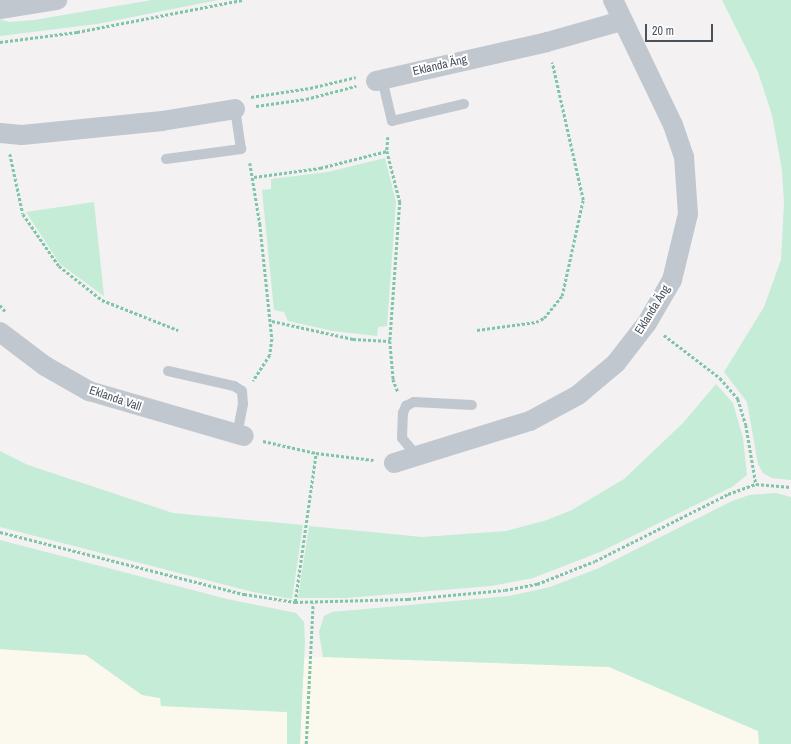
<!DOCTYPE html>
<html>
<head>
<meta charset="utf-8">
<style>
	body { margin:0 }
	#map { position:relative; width:791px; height:744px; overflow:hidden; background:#f3f1f1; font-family:"Archivo Narrow",sans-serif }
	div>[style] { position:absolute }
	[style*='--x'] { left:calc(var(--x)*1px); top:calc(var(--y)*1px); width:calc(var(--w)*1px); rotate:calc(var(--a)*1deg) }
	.commercial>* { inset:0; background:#fbf8ed }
	.green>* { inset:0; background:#c4ecd6 }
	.path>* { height:2.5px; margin-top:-1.25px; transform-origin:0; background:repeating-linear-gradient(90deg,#7fc6a9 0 3px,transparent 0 5px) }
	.service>* { height:10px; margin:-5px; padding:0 5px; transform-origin:5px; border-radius:5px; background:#c0c7ce }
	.minor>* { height:20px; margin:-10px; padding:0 10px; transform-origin:10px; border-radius:10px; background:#c0c7ce }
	span { translate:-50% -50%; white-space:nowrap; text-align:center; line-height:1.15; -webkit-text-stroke:4px #fff; paint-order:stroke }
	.street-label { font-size:12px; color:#4a525c }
	.scale { position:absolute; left:645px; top:24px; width:68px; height:18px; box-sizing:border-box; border:2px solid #4a525c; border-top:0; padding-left:5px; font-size:12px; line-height:14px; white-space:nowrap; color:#4a525c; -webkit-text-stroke:3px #fff; paint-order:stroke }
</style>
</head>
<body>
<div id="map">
	<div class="commercial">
		<div style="clip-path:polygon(0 649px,86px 655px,142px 695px,160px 698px,161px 706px,288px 712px,287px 744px,0 744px)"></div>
		<div style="clip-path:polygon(323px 657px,609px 667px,758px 731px,759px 744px,300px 744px,304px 658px)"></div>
	</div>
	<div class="green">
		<div style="clip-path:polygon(152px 0,218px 0,97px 24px,0 36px,0 19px,9px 22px,34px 20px)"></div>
		<div style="clip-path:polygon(722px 0,791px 0,791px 480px,772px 478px,763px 473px,758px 464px,747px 402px,724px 372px,764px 307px,781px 260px,784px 203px,782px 170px,772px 115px,758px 72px)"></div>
		<div style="clip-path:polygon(385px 158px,396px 202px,387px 326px,378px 327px,377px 336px,333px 331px,288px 321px,284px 312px,274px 310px,262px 190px,271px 189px,271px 179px,328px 172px)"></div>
		<div style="clip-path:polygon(94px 202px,104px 296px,60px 264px,26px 212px)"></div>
		<div style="clip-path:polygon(716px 384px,733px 403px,743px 438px,747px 475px,732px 487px,600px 552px,533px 578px,491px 586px,346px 598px,298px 598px,309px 526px,422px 537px,506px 531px,547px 520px,572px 510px,624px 479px,683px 423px)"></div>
		<div style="clip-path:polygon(0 451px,28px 465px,173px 513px,303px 525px,292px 599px,253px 592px,0 527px)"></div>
		<div style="clip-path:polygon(776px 493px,791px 497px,791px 744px,759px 744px,758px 731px,609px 667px,323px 657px,319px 632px,324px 616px,332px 612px,509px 596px,550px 587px,599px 568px,730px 502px,749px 495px)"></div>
		<div style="clip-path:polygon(0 540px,227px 599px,296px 613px,304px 622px,305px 641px,300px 744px,287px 744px,287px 712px,161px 706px,160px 698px,142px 695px,86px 655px,0 649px)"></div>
	</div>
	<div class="path">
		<div style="--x:0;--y:42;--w:78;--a:-7.4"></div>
		<div style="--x:77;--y:32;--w:168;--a:-11"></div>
		<div style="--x:251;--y:97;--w:60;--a:-8.7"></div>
		<div style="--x:310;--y:88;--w:47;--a:-13.4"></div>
		<div style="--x:256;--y:106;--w:50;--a:-8"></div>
		<div style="--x:306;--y:99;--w:52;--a:-14.6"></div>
		<div style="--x:388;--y:137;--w:14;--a:94"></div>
		<div style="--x:387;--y:151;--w:53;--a:75.7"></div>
		<div style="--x:400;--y:202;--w:139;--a:94.1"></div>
		<div style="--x:390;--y:341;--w:38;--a:85"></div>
		<div style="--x:393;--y:379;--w:14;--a:69"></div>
		<div style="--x:10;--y:154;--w:61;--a:77.8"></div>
		<div style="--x:23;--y:214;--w:63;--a:55.3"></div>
		<div style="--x:59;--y:266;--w:55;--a:38.3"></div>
		<div style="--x:102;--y:300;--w:82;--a:21.5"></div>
		<div style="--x:250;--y:163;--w:62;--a:80.7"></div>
		<div style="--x:260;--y:224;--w:116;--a:84"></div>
		<div style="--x:272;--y:339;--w:16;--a:97"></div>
		<div style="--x:270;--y:355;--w:31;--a:123"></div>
		<div style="--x:254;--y:177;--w:67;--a:-7.8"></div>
		<div style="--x:320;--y:168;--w:69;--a:-14.2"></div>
		<div style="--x:0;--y:305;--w:8;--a:50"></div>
		<div style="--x:272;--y:321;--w:83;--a:12.5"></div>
		<div style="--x:353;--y:339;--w:37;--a:3"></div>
		<div style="--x:477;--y:330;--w:60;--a:-7.7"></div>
		<div style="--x:536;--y:322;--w:9;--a:-27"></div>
		<div style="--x:544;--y:318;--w:28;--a:-51"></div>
		<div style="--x:562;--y:296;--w:98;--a:-77.7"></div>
		<div style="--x:583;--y:200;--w:141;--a:-102.7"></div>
		<div style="--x:664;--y:335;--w:71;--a:37.5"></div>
		<div style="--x:720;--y:378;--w:28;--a:49"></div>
		<div style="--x:738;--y:399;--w:27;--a:73"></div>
		<div style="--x:746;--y:425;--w:60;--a:80.4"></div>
		<div style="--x:263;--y:441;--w:54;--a:12.8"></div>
		<div style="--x:316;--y:453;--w:58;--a:6.9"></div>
		<div style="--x:0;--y:532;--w:252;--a:14.3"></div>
		<div style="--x:244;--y:594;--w:52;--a:8.9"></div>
		<div style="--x:295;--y:602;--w:113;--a:-1.5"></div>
		<div style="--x:408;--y:599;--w:97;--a:-5.3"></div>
		<div style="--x:505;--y:590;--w:33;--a:-11"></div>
		<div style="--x:537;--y:584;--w:62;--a:-21.6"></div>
		<div style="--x:595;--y:561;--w:149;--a:-26.7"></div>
		<div style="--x:728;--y:494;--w:30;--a:-20"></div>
		<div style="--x:756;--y:484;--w:35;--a:5"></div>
		<div style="--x:295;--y:602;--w:150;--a:-82"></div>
		<div style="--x:306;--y:744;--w:141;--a:-87.2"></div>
	</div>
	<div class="service">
		<div style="--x:382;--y:79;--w:43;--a:76.6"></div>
		<div style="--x:392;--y:121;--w:74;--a:-13.3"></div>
		<div style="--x:166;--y:159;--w:76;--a:-7.6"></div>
		<div style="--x:241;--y:149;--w:40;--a:-98.5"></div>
		<div style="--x:168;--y:371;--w:68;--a:12.8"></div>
		<div style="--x:234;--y:386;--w:9;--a:32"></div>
		<div style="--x:242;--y:391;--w:13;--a:86"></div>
		<div style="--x:243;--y:404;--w:31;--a:101"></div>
		<div style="--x:417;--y:456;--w:23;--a:-130"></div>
		<div style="--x:402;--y:438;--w:25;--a:-88"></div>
		<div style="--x:403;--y:413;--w:8;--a:-67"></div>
		<div style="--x:406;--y:406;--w:9;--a:-27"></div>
		<div style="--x:414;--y:402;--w:58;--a:3"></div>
	</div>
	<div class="minor">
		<div style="--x:0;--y:9;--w:58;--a:-9"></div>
		<div style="--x:376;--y:81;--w:175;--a:-12.8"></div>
		<div style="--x:547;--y:42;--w:77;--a:-15.8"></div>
		<div style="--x:0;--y:133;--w:22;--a:5"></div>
		<div style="--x:22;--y:135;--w:141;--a:-5.7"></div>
		<div style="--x:162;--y:121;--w:74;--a:-9.3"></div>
		<div style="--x:0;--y:332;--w:56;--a:37.1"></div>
		<div style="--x:45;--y:366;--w:51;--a:29.6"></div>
		<div style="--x:89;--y:391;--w:161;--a:16.2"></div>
		<div style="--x:394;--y:463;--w:142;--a:-17.2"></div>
		<div style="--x:530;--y:421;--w:55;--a:-28.4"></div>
		<div style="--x:578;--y:395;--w:50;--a:-40.1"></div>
		<div style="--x:616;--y:363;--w:51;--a:-52.2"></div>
		<div style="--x:647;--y:323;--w:50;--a:-59.8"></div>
		<div style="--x:672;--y:280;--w:68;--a:-76.4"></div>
		<div style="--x:688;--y:214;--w:57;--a:-94"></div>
		<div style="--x:684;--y:157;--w:34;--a:-109"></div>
		<div style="--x:673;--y:125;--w:139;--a:-115.6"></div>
	</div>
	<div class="street-label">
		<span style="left:440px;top:66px;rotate:-13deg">Eklanda Äng</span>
		<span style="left:653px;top:310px;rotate:-58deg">Eklanda Äng</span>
		<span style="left:115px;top:399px;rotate:19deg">Eklanda Vall</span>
	</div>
	<div class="scale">20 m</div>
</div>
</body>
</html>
